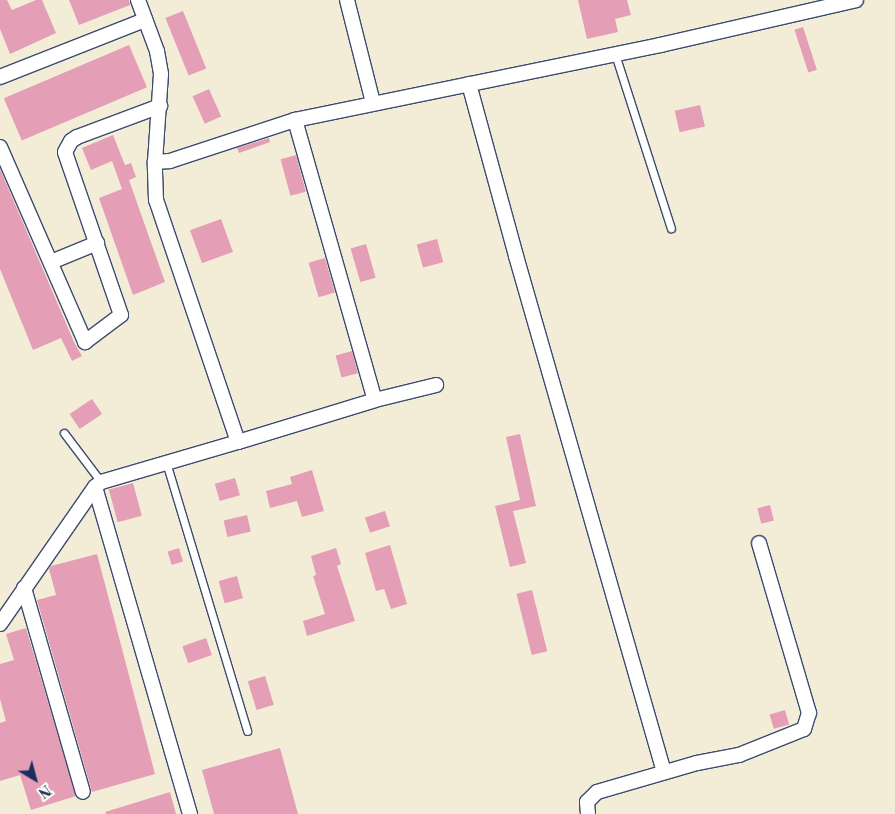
<!DOCTYPE html>
<html>
<head>
<meta charset="utf-8">
<style>
	body { margin:0 }
	#map { position:relative; width:895px; height:814px; overflow:hidden; background:#f3edd8; font-family:"Libre Bodoni",serif }
	div>[style] { position:absolute }
	[style*='--x'] { left:calc(var(--x)*1px); top:calc(var(--y)*1px); width:calc(var(--w)*1px); rotate:calc(var(--a)*1deg) }
	.building>* { inset:0; background:#e49eb6; transform-origin:0 0 }
	.roads { filter:drop-shadow(1px 0 #3b4c70) drop-shadow(-1px 0 #3b4c70) drop-shadow(0 1px #3b4c70) drop-shadow(0 -1px #3b4c70) }
	.lane>* { height:7px; margin:-3.5px; padding:0 3.5px; transform-origin:3.5px; border-radius:3.5px; background:#fff }
	.street>* { height:14px; margin:-7px; padding:0 7px; transform-origin:7px; border-radius:7px; background:#fff }
	span { translate:-50% -50%; white-space:nowrap; text-align:center; line-height:1.15; -webkit-text-stroke:4px #fdfcf7; paint-order:stroke }
	.north { position:absolute; left:10px; top:754px; width:50px; height:50px; -webkit-text-stroke:4px #fdfcf7; paint-order:stroke; rotate:143deg; font-size:14px; font-weight:700; line-height:20px; text-align:center; color:#1b2f5e }
	.north::after { content:''; display:block; margin:auto; width:18px; height:22px; background:#1b2f5e; clip-path:polygon(50% 0,100% 100%,50% 72%,0 100%) }
</style>
</head>
<body>
<div id="map">
	<div class="building">
		<div style="clip-path:polygon(0 0,7px 0,12px 10px,36px 0,42px 0,56px 33px,10px 54px,0 29px)"></div>
		<div style="clip-path:polygon(69px 0,129px 0,130px 5px,79px 25px)"></div>
		<div style="clip-path:polygon(578px 0,627px 0,631px 15px,615px 19px,618px 32px,587px 39px)"></div>
		<div style="left:183px;top:11px;width:62px;height:19px;rotate:68deg"></div>
		<div style="left:803px;top:27px;width:45px;height:9px;rotate:72deg"></div>
		<div style="left:129px;top:45px;width:46px;height:136px;rotate:67deg"></div>
		<div style="left:209px;top:89px;width:30px;height:18px;rotate:66deg"></div>
		<div style="left:700px;top:105px;width:22px;height:26px;rotate:77deg"></div>
		<div style="clip-path:polygon(113px 135px,125px 165px,131px 163px,136px 177px,129px 180px,165px 282px,133px 295px,99px 198px,122px 189px,112px 161px,91px 170px,82px 148px)"></div>
		<div style="clip-path:polygon(269px 138px,270px 142px,239px 153px,237px 148px)"></div>
		<div style="left:296px;top:155px;width:38px;height:16px;rotate:75deg"></div>
		<div style="clip-path:polygon(0 169px,74px 342px,82px 356px,72px 361px,61px 338px,33px 350px,0 269px)"></div>
		<div style="left:221px;top:219px;width:35px;height:33px;rotate:70deg"></div>
		<div style="left:437px;top:239px;width:24px;height:21px;rotate:75deg"></div>
		<div style="left:366px;top:244px;width:35px;height:16px;rotate:74deg"></div>
		<div style="left:325px;top:258px;width:36px;height:17px;rotate:74deg"></div>
		<div style="left:352px;top:351px;width:23px;height:17px;rotate:75deg"></div>
		<div style="left:92px;top:399px;width:18px;height:27px;rotate:56deg"></div>
		<div style="clip-path:polygon(520px 434px,536px 506px,513px 511px,526px 563px,510px 567px,495px 506px,520px 500px,506px 437px)"></div>
		<div style="clip-path:polygon(312px 470px,324px 511px,302px 517px,297px 501px,270px 508px,266px 491px,292px 484px,290px 477px)"></div>
		<div style="left:235px;top:478px;width:18px;height:21px;rotate:74deg"></div>
		<div style="left:133px;top:483px;width:34px;height:25px;rotate:75deg"></div>
		<div style="left:770px;top:505px;width:16px;height:13px;rotate:76deg"></div>
		<div style="left:385px;top:511px;width:16px;height:21px;rotate:72deg"></div>
		<div style="left:247px;top:515px;width:17px;height:24px;rotate:77deg"></div>
		<div style="clip-path:polygon(390px 545px,407px 604px,391px 609px,384px 589px,376px 591px,365px 553px)"></div>
		<div style="left:179px;top:548px;width:14px;height:12px;rotate:73deg"></div>
		<div style="clip-path:polygon(336px 548px,341px 564px,337px 566px,355px 621px,307px 636px,303px 621px,325px 614px,313px 576px,316px 575px,311px 556px)"></div>
		<div style="clip-path:polygon(97px 554px,155px 774px,92px 792px,37px 600px,56px 595px,49px 569px,51px 566px)"></div>
		<div style="left:237px;top:576px;width:23px;height:19px;rotate:75deg"></div>
		<div style="left:532px;top:590px;width:63px;height:16px;rotate:76deg"></div>
		<div style="clip-path:polygon(26px 628px,76px 796px,31px 810px,20px 775px,0 781px,0 723px,6px 721px,0 699px,0 664px,14px 660px,6px 634px)"></div>
		<div style="left:206px;top:638px;width:18px;height:25px;rotate:71deg"></div>
		<div style="left:265px;top:676px;width:30px;height:18px;rotate:73deg"></div>
		<div style="left:785px;top:710px;width:15px;height:16px;rotate:74deg"></div>
		<div style="clip-path:polygon(280px 748px,298px 814px,214px 814px,202px 770px)"></div>
		<div style="clip-path:polygon(170px 792px,176px 814px,106px 814px,105px 812px)"></div>
	</div>
	<div class="roads">
		<div class="lane">
			<div style="--x:615;--y:54;--w:183;--a:72.2"></div>
			<div style="--x:64;--y:433;--w:61;--a:52.9"></div>
			<div style="--x:166;--y:462;--w:281;--a:73.2"></div>
		</div>
		<div class="street">
			<div style="--x:138;--y:0;--w:54;--a:69.6"></div>
			<div style="--x:157;--y:51;--w:23;--a:80"></div>
			<div style="--x:161;--y:74;--w:88;--a:93.9"></div>
			<div style="--x:347;--y:0;--w:106;--a:75.8"></div>
			<div style="--x:0;--y:77;--w:156;--a:-21.5"></div>
			<div style="--x:469;--y:84;--w:178;--a:74.7"></div>
			<div style="--x:516;--y:256;--w:537;--a:74"></div>
			<div style="--x:295;--y:120;--w:291;--a:74.1"></div>
			<div style="--x:0;--y:147;--w:213;--a:66.4"></div>
			<div style="--x:85;--y:342;--w:45;--a:-36.9"></div>
			<div style="--x:121;--y:315;--w:172;--a:-109"></div>
			<div style="--x:65;--y:152;--w:13;--a:-61"></div>
			<div style="--x:71;--y:141;--w:7;--a:-34"></div>
			<div style="--x:77;--y:137;--w:89;--a:-20.5"></div>
			<div style="--x:51;--y:262;--w:50;--a:-22.4"></div>
			<div style="--x:238;--y:442;--w:143;--a:-17"></div>
			<div style="--x:375;--y:400;--w:63;--a:-13.8"></div>
			<div style="--x:95;--y:487;--w:341;--a:73.8"></div>
			<div style="--x:24;--y:588;--w:212;--a:73.9"></div>
			<div style="--x:0;--y:624;--w:167;--a:-55.3"></div>
			<div style="--x:95;--y:487;--w:8;--a:-40"></div>
			<div style="--x:101;--y:482;--w:143;--a:-16.3"></div>
			<div style="--x:238;--y:442;--w:256;--a:-108.7"></div>
			<div style="--x:156;--y:200;--w:38;--a:-92"></div>
			<div style="--x:155;--y:162;--w:15;--a:-4"></div>
			<div style="--x:170;--y:161;--w:132;--a:-18.2"></div>
			<div style="--x:295;--y:120;--w:373;--a:-11.6"></div>
			<div style="--x:660;--y:45;--w:201;--a:-12.9"></div>
			<div style="--x:588;--y:814;--w:12;--a:-95"></div>
			<div style="--x:587;--y:802;--w:14;--a:-45"></div>
			<div style="--x:597;--y:792;--w:104;--a:-16.2"></div>
			<div style="--x:697;--y:763;--w:43;--a:-10.8"></div>
			<div style="--x:739;--y:755;--w:70;--a:-21.8"></div>
			<div style="--x:804;--y:729;--w:17;--a:-73"></div>
			<div style="--x:809;--y:713;--w:177;--a:-106.4"></div>
		</div>
	</div>
	<div class="north">N</div>
</div>
</body>
</html>
